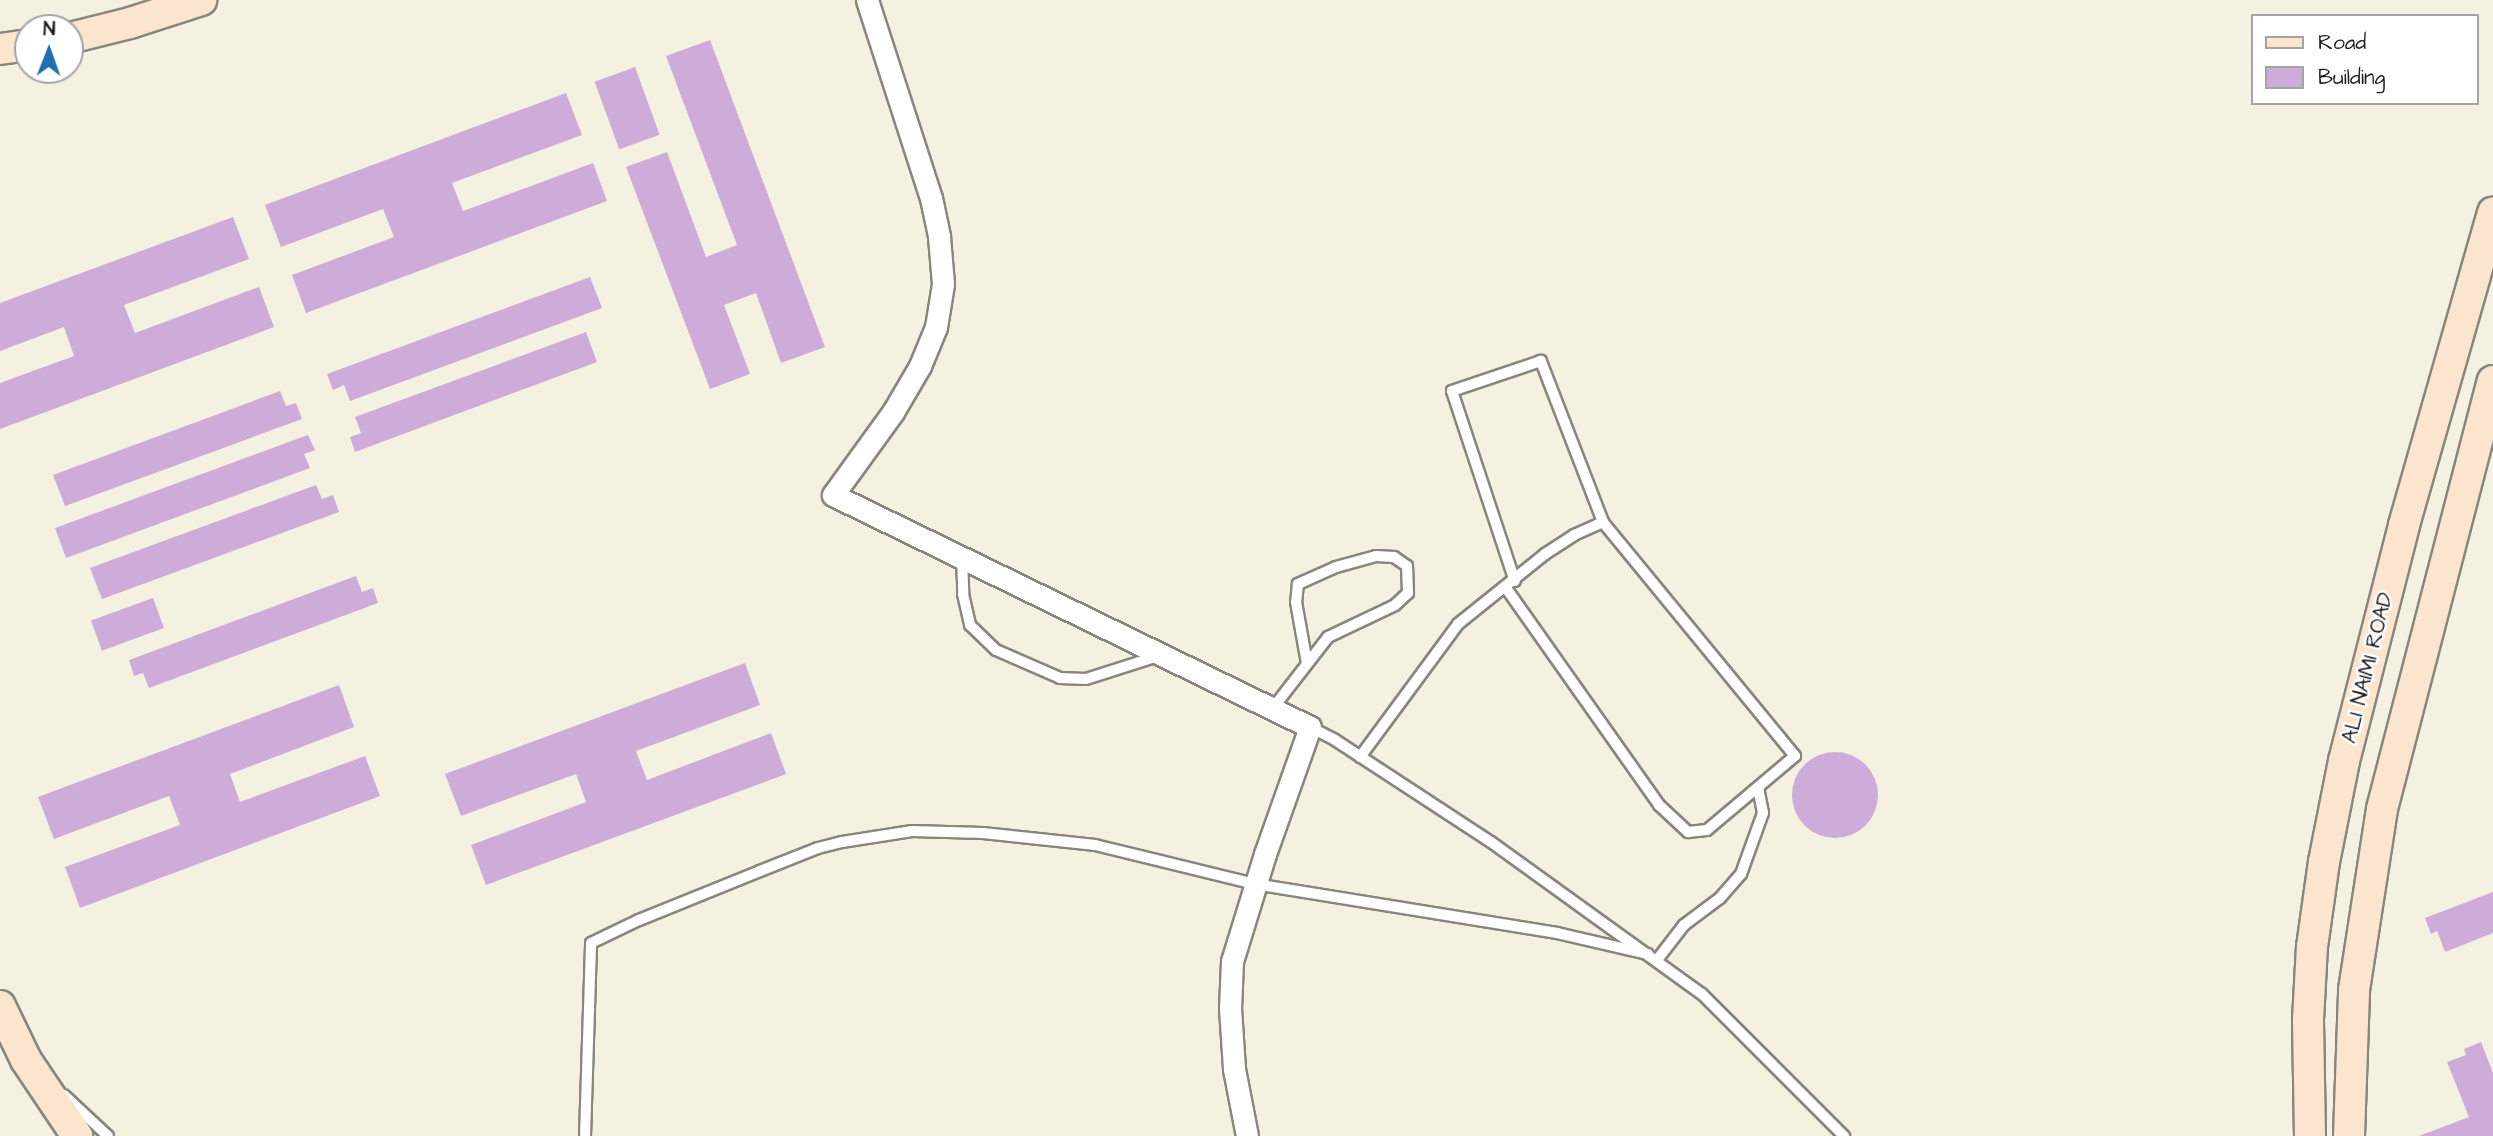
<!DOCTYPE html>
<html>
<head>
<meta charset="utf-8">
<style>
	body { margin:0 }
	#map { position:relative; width:2493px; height:1136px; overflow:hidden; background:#f4f1e1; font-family:"Architects Daughter",sans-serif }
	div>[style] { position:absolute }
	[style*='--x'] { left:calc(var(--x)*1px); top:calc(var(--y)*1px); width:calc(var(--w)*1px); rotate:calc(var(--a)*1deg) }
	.building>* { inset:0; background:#cdacda; transform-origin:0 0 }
	.round { border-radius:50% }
	.roads { filter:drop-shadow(2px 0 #88867e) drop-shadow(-2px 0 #88867e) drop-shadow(0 2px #88867e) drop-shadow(0 -2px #88867e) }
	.service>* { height:10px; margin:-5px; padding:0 5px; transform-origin:5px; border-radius:5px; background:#fff }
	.minor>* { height:21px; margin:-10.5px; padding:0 10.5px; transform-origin:10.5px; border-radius:10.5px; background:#fff }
	.secondary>* { height:30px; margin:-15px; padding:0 15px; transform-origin:15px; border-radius:15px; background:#fbe5cf }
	span { translate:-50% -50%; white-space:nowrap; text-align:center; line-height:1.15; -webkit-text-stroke:5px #fff; paint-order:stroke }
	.street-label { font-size:21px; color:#1c1c1c }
	.legend { position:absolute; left:2251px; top:14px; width:228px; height:91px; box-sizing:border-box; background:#fff; border:2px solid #a4a4a4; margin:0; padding:9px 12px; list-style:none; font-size:21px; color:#1c1c1c }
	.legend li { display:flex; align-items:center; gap:14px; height:35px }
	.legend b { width:35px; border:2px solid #a4a4a4 }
	.north { position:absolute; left:14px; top:14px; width:70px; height:70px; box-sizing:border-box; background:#fff; border:2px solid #a4a4a4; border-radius:50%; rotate:1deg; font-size:19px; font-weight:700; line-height:28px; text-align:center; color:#1c1c1c }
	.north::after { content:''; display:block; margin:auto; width:24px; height:32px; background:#1f6fb2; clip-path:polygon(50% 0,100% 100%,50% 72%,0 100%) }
</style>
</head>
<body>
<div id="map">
	<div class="building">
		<div style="clip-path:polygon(710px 40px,825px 347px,781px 363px,756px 293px,724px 305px,750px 374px,710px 389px,626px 167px,667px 152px,706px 257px,737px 245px,666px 56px)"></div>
		<div style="left:635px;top:67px;width:72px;height:43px;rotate:70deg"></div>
		<div style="clip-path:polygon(566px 93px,582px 135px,452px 183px,463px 211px,593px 163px,607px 201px,306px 313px,292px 275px,394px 237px,383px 209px,281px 247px,265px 205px)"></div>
		<div style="clip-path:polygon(233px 217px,249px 259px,124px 305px,135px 333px,259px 287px,274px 327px,0 429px,0 383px,74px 356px,64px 327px,0 351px,0 303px)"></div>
		<div style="clip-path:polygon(590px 277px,602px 308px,350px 401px,344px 385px,333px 390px,327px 374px)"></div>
		<div style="clip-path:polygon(586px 332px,597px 362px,355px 452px,350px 437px,361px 433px,355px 417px)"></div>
		<div style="clip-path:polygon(280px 391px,286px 406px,296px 403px,302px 419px,65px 506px,53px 475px)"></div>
		<div style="clip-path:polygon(308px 435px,315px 450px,304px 454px,310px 468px,66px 558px,55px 528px)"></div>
		<div style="clip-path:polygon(316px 485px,322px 499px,333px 495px,339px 512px,102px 599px,90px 568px)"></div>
		<div style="clip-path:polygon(356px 576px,362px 592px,373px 588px,378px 603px,149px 688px,143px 673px,134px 676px,129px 660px)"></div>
		<div style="left:153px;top:598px;width:32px;height:66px;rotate:70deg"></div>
		<div style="clip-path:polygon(745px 663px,760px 705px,636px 751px,647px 780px,771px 733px,786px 774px,486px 885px,471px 845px,586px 802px,576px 774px,461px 816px,445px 774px)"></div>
		<div style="clip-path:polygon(339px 685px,354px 727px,230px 774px,240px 802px,365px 756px,380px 796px,80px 908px,65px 867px,180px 825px,169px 796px,54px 839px,38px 797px)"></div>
		<div class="round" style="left:1792px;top:752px;width:86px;height:86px"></div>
		<div style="clip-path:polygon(2493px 892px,2493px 933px,2445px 952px,2437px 931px,2431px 934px,2425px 918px)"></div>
		<div style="clip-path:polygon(2481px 1042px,2493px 1073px,2493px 1136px,2419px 1136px,2469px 1117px,2447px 1062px,2466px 1055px,2464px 1049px)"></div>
	</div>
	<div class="roads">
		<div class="service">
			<div style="--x:962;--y:556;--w:38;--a:88"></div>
			<div style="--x:963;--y:594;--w:32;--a:77"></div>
			<div style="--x:970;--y:625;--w:36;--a:44"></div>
			<div style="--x:996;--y:650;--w:70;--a:23.6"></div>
			<div style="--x:1060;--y:678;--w:26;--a:2"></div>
			<div style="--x:1086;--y:679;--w:79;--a:-17.7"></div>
			<div style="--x:1506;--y:588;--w:266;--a:54.8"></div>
			<div style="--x:1659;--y:805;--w:40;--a:43"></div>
			<div style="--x:1688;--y:832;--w:19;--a:-6"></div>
			<div style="--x:1707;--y:830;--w:115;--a:-40.1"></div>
			<div style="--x:1795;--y:756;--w:303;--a:-129.4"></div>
			<div style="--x:1603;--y:522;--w:173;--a:-111.1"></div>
			<div style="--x:1541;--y:361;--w:94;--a:161.4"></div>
			<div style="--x:1452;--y:391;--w:200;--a:71.7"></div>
			<div style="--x:1273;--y:708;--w:90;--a:-52.2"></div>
			<div style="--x:1328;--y:637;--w:74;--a:-25.5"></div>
			<div style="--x:1395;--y:605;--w:18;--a:-43"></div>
			<div style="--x:1408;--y:593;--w:27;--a:-92"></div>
			<div style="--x:1407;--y:566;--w:16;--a:-145"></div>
			<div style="--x:1394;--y:557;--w:18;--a:-177"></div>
			<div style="--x:1376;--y:556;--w:41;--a:164.6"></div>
			<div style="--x:1336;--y:567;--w:42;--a:155.9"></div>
			<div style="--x:1298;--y:584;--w:18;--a:96"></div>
			<div style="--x:1296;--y:602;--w:62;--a:79.8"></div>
			<div style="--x:1310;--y:727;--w:28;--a:27"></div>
			<div style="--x:1335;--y:740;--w:186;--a:33.2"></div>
			<div style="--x:1491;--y:842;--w:260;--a:35.8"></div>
			<div style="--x:1702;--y:994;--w:201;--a:45"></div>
			<div style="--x:1360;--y:757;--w:165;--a:-53.6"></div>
			<div style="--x:1458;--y:624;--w:112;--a:-38.8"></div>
			<div style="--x:1545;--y:554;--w:35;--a:-33"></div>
			<div style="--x:1574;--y:535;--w:32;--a:-24"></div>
			<div style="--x:1657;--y:960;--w:44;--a:-52.4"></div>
			<div style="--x:1684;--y:925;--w:45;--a:-36.9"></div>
			<div style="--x:1720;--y:898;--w:32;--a:-49"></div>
			<div style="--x:1741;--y:874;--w:65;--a:-70.2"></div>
			<div style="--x:1763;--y:813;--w:26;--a:-101"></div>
			<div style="--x:64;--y:1095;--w:60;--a:43"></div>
			<div style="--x:585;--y:1136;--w:193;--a:-88.2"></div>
			<div style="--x:591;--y:943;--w:53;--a:-25.6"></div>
			<div style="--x:639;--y:920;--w:131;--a:-22"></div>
			<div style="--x:760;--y:871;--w:62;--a:-21.6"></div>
			<div style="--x:818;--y:848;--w:25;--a:-14"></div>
			<div style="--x:842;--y:842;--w:71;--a:-8.9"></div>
			<div style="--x:912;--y:831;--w:71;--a:1.6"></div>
			<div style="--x:983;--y:833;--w:113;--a:6.1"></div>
			<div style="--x:1095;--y:845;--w:165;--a:13.7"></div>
			<div style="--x:1255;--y:884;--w:306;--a:9.2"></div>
			<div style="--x:1557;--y:933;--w:93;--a:13"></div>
		</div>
		<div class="minor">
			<div style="--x:867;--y:0;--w:208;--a:72.1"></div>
			<div style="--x:931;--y:198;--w:40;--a:78"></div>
			<div style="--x:939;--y:237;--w:47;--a:85.1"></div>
			<div style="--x:943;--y:284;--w:44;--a:99.2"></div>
			<div style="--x:936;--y:327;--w:42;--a:112.3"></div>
			<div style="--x:920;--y:366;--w:53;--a:120.4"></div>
			<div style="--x:893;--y:412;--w:102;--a:125.9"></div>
			<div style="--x:833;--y:495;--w:530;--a:25.94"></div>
			<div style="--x:1310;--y:727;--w:135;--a:109.5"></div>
			<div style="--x:1265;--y:854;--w:112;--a:107.1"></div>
			<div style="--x:1232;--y:961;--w:47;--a:92.4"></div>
			<div style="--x:1230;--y:1008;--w:61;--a:86.2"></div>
			<div style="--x:1234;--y:1069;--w:68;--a:79"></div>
		</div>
		<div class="secondary">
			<div style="--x:70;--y:38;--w:62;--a:-14"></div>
			<div style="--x:130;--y:23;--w:75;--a:-17.9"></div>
			<div style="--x:0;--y:49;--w:28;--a:-8"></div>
			<div style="--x:0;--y:1006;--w:60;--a:64.3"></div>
			<div style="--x:26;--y:1060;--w:92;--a:56.1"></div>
			<div style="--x:2310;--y:1136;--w:116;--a:-91"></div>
			<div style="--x:2308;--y:1020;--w:73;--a:-86.9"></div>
			<div style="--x:2312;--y:947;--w:86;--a:-82"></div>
			<div style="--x:2324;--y:862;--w:103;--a:-78.8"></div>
			<div style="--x:2344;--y:761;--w:244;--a:-75.7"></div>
			<div style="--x:2404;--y:525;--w:325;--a:-74.1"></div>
			<div style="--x:2349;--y:1136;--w:146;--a:-88"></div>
			<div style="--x:2354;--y:990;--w:183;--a:-81.2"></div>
			<div style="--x:2382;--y:809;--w:442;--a:-75.5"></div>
		</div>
	</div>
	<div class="street-label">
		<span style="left:2368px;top:668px;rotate:-76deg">ALI NAIMI ROAD</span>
	</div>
	<ul class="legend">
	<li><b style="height:9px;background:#fbe5cf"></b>Road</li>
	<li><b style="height:19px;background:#cdacda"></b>Building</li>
	</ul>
	<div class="north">N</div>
</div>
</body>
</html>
